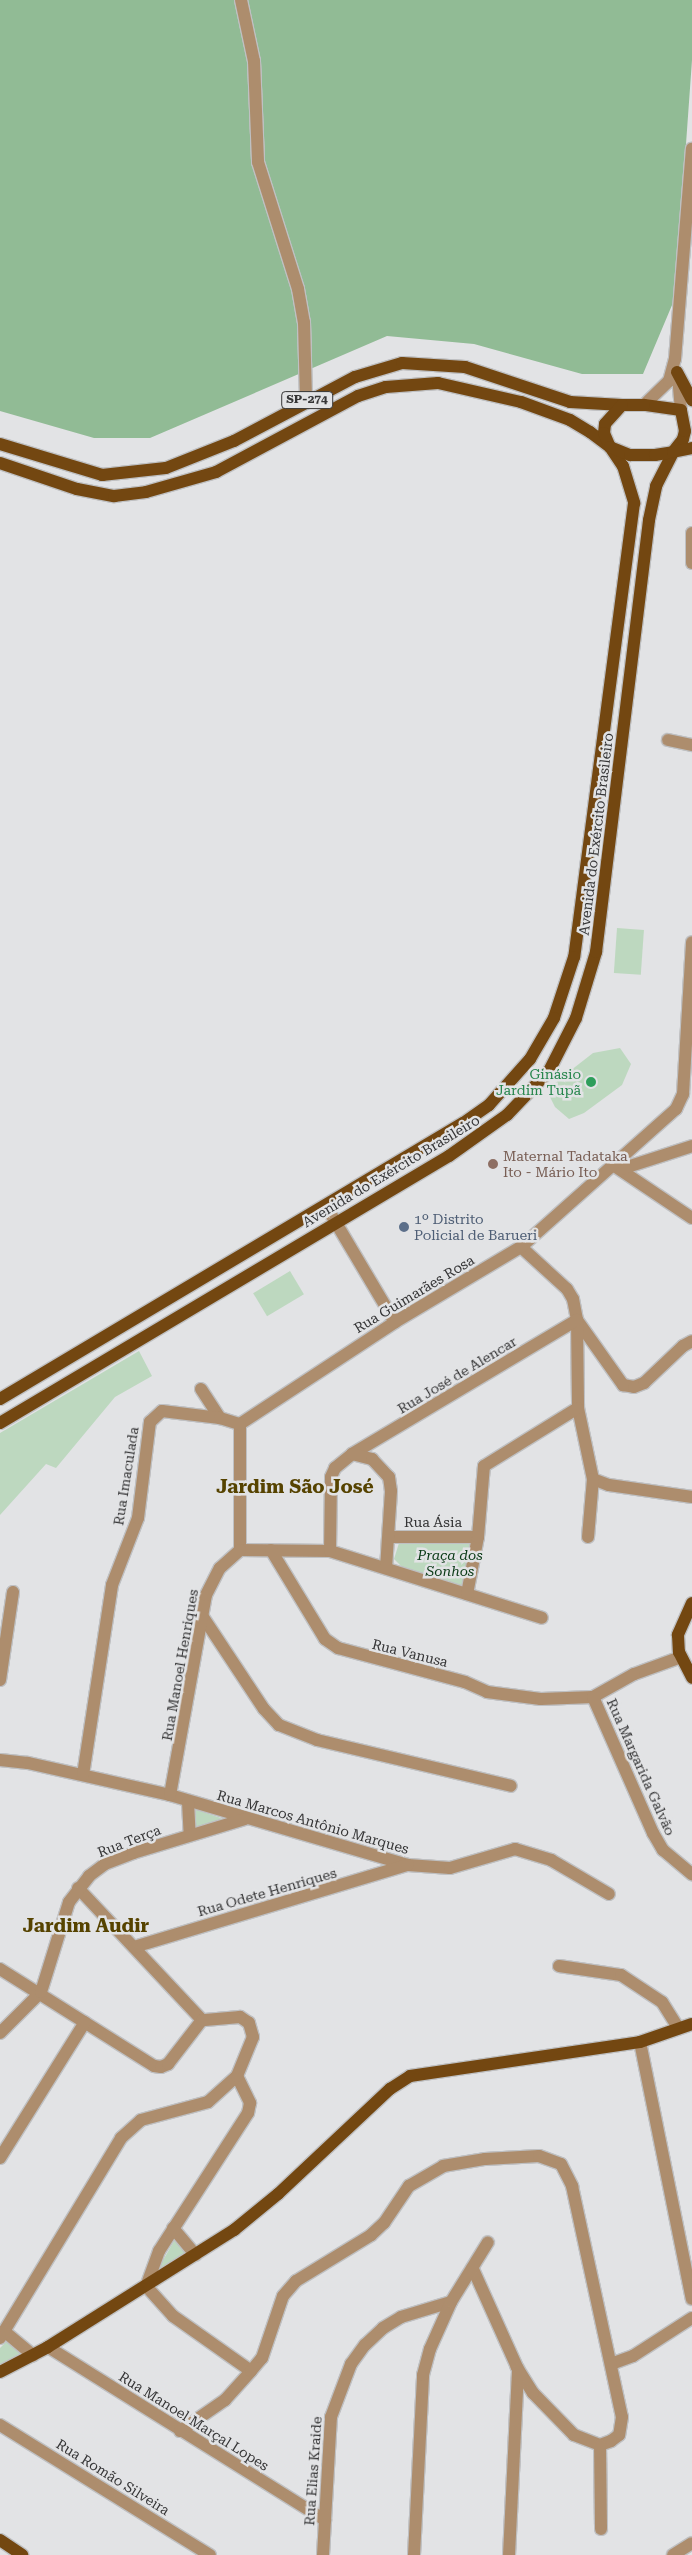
<!DOCTYPE html>
<html>
<head>
<meta charset="utf-8">
<style>
	body { margin:0 }
	#map { position:relative; width:692px; height:2555px; overflow:hidden; background:#e2e3e5; font-family:"Roboto Serif",serif }
	div>[style] { position:absolute }
	[style*='--x'] { left:calc(var(--x)*1px); top:calc(var(--y)*1px); width:calc(var(--w)*1px); rotate:calc(var(--a)*1deg) }
	.green>* { inset:0; background:#bdd8bf; transform-origin:0 0 }
	.forest>* { inset:0; background:#91bb95 }
	.roads { filter:drop-shadow(1px 0 #bfc0c2) drop-shadow(-1px 0 #bfc0c2) drop-shadow(0 1px #bfc0c2) drop-shadow(0 -1px #bfc0c2) }
	.minor>* { height:12px; margin:-6px; padding:0 6px; transform-origin:6px; border-radius:6px; background:#ad8d6d }
	.major>* { height:12px; margin:-6px; padding:0 6px; transform-origin:6px; border-radius:6px; background:#734711 }
	.dots>* { width:14px; height:14px; translate:-50% -50%; box-sizing:border-box; border:2px solid #e2e3e5; border-radius:50% }
	span { translate:-50% -50%; white-space:nowrap; text-align:center; line-height:1.15; -webkit-text-stroke:5px #e2e3e5; paint-order:stroke }
	.shield-label span { padding:1px 4px; background:#e2e3e5; border:1px solid; border-radius:4px; -webkit-text-stroke-width:0 }
	.shield-label { font-size:12px; color:#353536; font-weight:700 }
	.street-label { font-size:14px; color:#353536 }
	.leisure-label { font-size:14px; color:#27864d }
	.right { translate:-100% -50%; text-align:right }
	.education-label { font-size:14px; color:#785e54 }
	.left { translate:0 -50%; text-align:left }
	.service-label { font-size:14px; color:#4e5e75 }
	.park-label { font-size:14px; color:#0a3a16; font-style:italic }
	.district-label { font-size:19px; color:#564300; font-weight:700 }
</style>
</head>
<body>
<div id="map">
	<div class="green">
		<div style="left:617px;top:928px;width:27px;height:45px;rotate:4deg"></div>
		<div style="clip-path:polygon(620px 1048px,631px 1064px,622px 1085px,584px 1113px,569px 1119px,555px 1107px,549px 1095px,551px 1087px,561px 1078px,593px 1053px)"></div>
		<div style="left:290px;top:1271px;width:27px;height:43px;rotate:59deg"></div>
		<div style="clip-path:polygon(139px 1351px,152px 1376px,115px 1397px,56px 1468px,46px 1464px,0 1515px,0 1433px)"></div>
		<div style="clip-path:polygon(399px 1543px,470px 1543px,472px 1546px,465px 1586px,461px 1587px,404px 1569px,394px 1559px)"></div>
		<div style="clip-path:polygon(197px 1810px,221px 1818px,220px 1821px,196px 1829px,194px 1811px)"></div>
		<div style="clip-path:polygon(174px 2241px,182px 2242px,188px 2252px,158px 2269px)"></div>
		<div style="clip-path:polygon(9px 2339px,20px 2348px,20px 2354px,0 2366px,0 2348px)"></div>
	</div>
	<div class="forest">
		<div style="clip-path:polygon(0 0,692px 0,692px 60px,675px 298px,643px 374px,582px 374px,474px 344px,387px 336px,150px 438px,94px 438px,0 411px)"></div>
	</div>
	<div class="roads">
		<div class="minor">
			<div style="--x:241;--y:0;--w:62;--a:78"></div>
			<div style="--x:254;--y:61;--w:101;--a:87.7"></div>
			<div style="--x:258;--y:162;--w:133;--a:72.5"></div>
			<div style="--x:298;--y:289;--w:34;--a:80"></div>
			<div style="--x:304;--y:322;--w:78;--a:88.5"></div>
			<div style="--x:678;--y:376;--w:34;--a:85"></div>
			<div style="--x:644;--y:405;--w:35;--a:-44"></div>
			<div style="--x:669;--y:381;--w:23;--a:-75"></div>
			<div style="--x:675;--y:359;--w:211;--a:-85.4"></div>
			<div style="--x:692;--y:533;--w:30;--a:90"></div>
			<div style="--x:668;--y:740;--w:25;--a:12"></div>
			<div style="--x:613;--y:1165;--w:95;--a:33.9"></div>
			<div style="--x:621;--y:1169;--w:75;--a:-17.9"></div>
			<div style="--x:326;--y:1206;--w:135;--a:59.3"></div>
			<div style="--x:521;--y:1247;--w:62;--a:42.4"></div>
			<div style="--x:567;--y:1289;--w:12;--a:59"></div>
			<div style="--x:573;--y:1299;--w:21;--a:79"></div>
			<div style="--x:577;--y:1320;--w:80;--a:54.7"></div>
			<div style="--x:623;--y:1385;--w:11;--a:10"></div>
			<div style="--x:634;--y:1387;--w:11;--a:-22"></div>
			<div style="--x:644;--y:1383;--w:54;--a:-43.5"></div>
			<div style="--x:683;--y:1346;--w:10;--a:-29"></div>
			<div style="--x:577;--y:1320;--w:88;--a:89.3"></div>
			<div style="--x:578;--y:1408;--w:73;--a:78.1"></div>
			<div style="--x:593;--y:1479;--w:17;--a:21"></div>
			<div style="--x:609;--y:1485;--w:84;--a:8.2"></div>
			<div style="--x:201;--y:1389;--w:35;--a:57"></div>
			<div style="--x:240;--y:1424;--w:186;--a:-33.3"></div>
			<div style="--x:395;--y:1322;--w:147;--a:-30.8"></div>
			<div style="--x:521;--y:1247;--w:208;--a:-41.7"></div>
			<div style="--x:676;--y:1109;--w:17;--a:-65"></div>
			<div style="--x:683;--y:1094;--w:152;--a:-86.6"></div>
			<div style="--x:240;--y:1424;--w:126;--a:90"></div>
			<div style="--x:352;--y:1454;--w:262;--a:-30.8"></div>
			<div style="--x:390;--y:1537;--w:88;--a:0"></div>
			<div style="--x:588;--y:1537;--w:58;--a:-85.1"></div>
			<div style="--x:240;--y:1550;--w:90;--a:0.6"></div>
			<div style="--x:330;--y:1551;--w:222;--a:17.5"></div>
			<div style="--x:271;--y:1550;--w:104;--a:58.8"></div>
			<div style="--x:325;--y:1639;--w:16;--a:35"></div>
			<div style="--x:338;--y:1648;--w:131;--a:15"></div>
			<div style="--x:465;--y:1682;--w:24;--a:24"></div>
			<div style="--x:487;--y:1692;--w:54;--a:7.4"></div>
			<div style="--x:541;--y:1699;--w:52;--a:-2.2"></div>
			<div style="--x:330;--y:1551;--w:74;--a:-89.2"></div>
			<div style="--x:331;--y:1477;--w:10;--a:-66"></div>
			<div style="--x:335;--y:1468;--w:22;--a:-39"></div>
			<div style="--x:352;--y:1454;--w:21;--a:14"></div>
			<div style="--x:372;--y:1459;--w:25;--a:47"></div>
			<div style="--x:389;--y:1477;--w:14;--a:82"></div>
			<div style="--x:391;--y:1491;--w:77;--a:93.7"></div>
			<div style="--x:467;--y:1594;--w:58;--a:-79.1"></div>
			<div style="--x:478;--y:1537;--w:71;--a:-85.2"></div>
			<div style="--x:484;--y:1466;--w:110;--a:-31.7"></div>
			<div style="--x:203;--y:1617;--w:110;--a:56.5"></div>
			<div style="--x:264;--y:1709;--w:22;--a:47"></div>
			<div style="--x:279;--y:1725;--w:41;--a:21.5"></div>
			<div style="--x:317;--y:1740;--w:199;--a:13.3"></div>
			<div style="--x:681;--y:1657;--w:50;--a:160.1"></div>
			<div style="--x:634;--y:1674;--w:47;--a:150.7"></div>
			<div style="--x:593;--y:1697;--w:149;--a:66.2"></div>
			<div style="--x:653;--y:1833;--w:20;--a:60"></div>
			<div style="--x:663;--y:1850;--w:38;--a:40"></div>
			<div style="--x:0;--y:1680;--w:89;--a:-81.6"></div>
			<div style="--x:0;--y:1760;--w:28;--a:6"></div>
			<div style="--x:28;--y:1763;--w:146;--a:12.7"></div>
			<div style="--x:170;--y:1795;--w:248;--a:16.4"></div>
			<div style="--x:408;--y:1865;--w:42;--a:4.1"></div>
			<div style="--x:450;--y:1868;--w:68;--a:-16.3"></div>
			<div style="--x:515;--y:1849;--w:38;--a:17"></div>
			<div style="--x:551;--y:1860;--w:67;--a:30.4"></div>
			<div style="--x:83;--y:1775;--w:192;--a:-81.3"></div>
			<div style="--x:112;--y:1585;--w:72;--a:-68.8"></div>
			<div style="--x:138;--y:1518;--w:97;--a:-82.9"></div>
			<div style="--x:150;--y:1422;--w:16;--a:-43"></div>
			<div style="--x:162;--y:1411;--w:58;--a:6.9"></div>
			<div style="--x:220;--y:1418;--w:21;--a:17"></div>
			<div style="--x:170;--y:1795;--w:203;--a:-79.8"></div>
			<div style="--x:206;--y:1595;--w:30;--a:-63"></div>
			<div style="--x:220;--y:1568;--w:27;--a:-42"></div>
			<div style="--x:188;--y:1802;--w:33;--a:87"></div>
			<div style="--x:78;--y:1888;--w:181;--a:46.8"></div>
			<div style="--x:134;--y:1947;--w:286;--a:-16.7"></div>
			<div style="--x:559;--y:1966;--w:63;--a:8.3"></div>
			<div style="--x:621;--y:1975;--w:49;--a:33.4"></div>
			<div style="--x:662;--y:2002;--w:31;--a:58"></div>
			<div style="--x:0;--y:1969;--w:182;--a:32.2"></div>
			<div style="--x:154;--y:2066;--w:7;--a:8"></div>
			<div style="--x:161;--y:2067;--w:8;--a:-23"></div>
			<div style="--x:168;--y:2064;--w:56;--a:-52.3"></div>
			<div style="--x:0;--y:2033;--w:58;--a:-45"></div>
			<div style="--x:41;--y:1992;--w:94;--a:-72.7"></div>
			<div style="--x:69;--y:1902;--w:33;--a:-52"></div>
			<div style="--x:89;--y:1876;--w:20;--a:-37"></div>
			<div style="--x:105;--y:1864;--w:30;--a:-21"></div>
			<div style="--x:133;--y:1853;--w:117;--a:-16.9"></div>
			<div style="--x:640;--y:2042;--w:262;--a:78.6"></div>
			<div style="--x:237;--y:2076;--w:30;--a:64"></div>
			<div style="--x:250;--y:2103;--w:10;--a:101"></div>
			<div style="--x:248;--y:2113;--w:164;--a:122.8"></div>
			<div style="--x:159;--y:2251;--w:37;--a:110"></div>
			<div style="--x:146;--y:2286;--w:40;--a:48"></div>
			<div style="--x:173;--y:2316;--w:95;--a:35.2"></div>
			<div style="--x:0;--y:2158;--w:160;--a:-58"></div>
			<div style="--x:173;--y:2228;--w:35;--a:50"></div>
			<div style="--x:4;--y:2331;--w:38;--a:40"></div>
			<div style="--x:0;--y:2338;--w:234;--a:-58.8"></div>
			<div style="--x:121;--y:2138;--w:27;--a:-42"></div>
			<div style="--x:141;--y:2120;--w:69;--a:-15"></div>
			<div style="--x:208;--y:2102;--w:39;--a:-42"></div>
			<div style="--x:237;--y:2076;--w:42;--a:-67.7"></div>
			<div style="--x:253;--y:2037;--w:15;--a:-106"></div>
			<div style="--x:249;--y:2023;--w:11;--a:-146"></div>
			<div style="--x:240;--y:2017;--w:38;--a:175"></div>
			<div style="--x:48;--y:2347;--w:327;--a:32"></div>
			<div style="--x:611;--y:2364;--w:23;--a:-20"></div>
			<div style="--x:633;--y:2356;--w:70;--a:-32.8"></div>
			<div style="--x:0;--y:2425;--w:247;--a:31.8"></div>
			<div style="--x:180;--y:2431;--w:55;--a:-34.6"></div>
			<div style="--x:225;--y:2400;--w:39;--a:-48"></div>
			<div style="--x:251;--y:2371;--w:17;--a:-50"></div>
			<div style="--x:262;--y:2358;--w:65;--a:-71.3"></div>
			<div style="--x:283;--y:2296;--w:20;--a:-49"></div>
			<div style="--x:296;--y:2281;--w:88;--a:-31.5"></div>
			<div style="--x:371;--y:2235;--w:18;--a:-43"></div>
			<div style="--x:384;--y:2223;--w:45;--a:-56"></div>
			<div style="--x:409;--y:2186;--w:39;--a:-30"></div>
			<div style="--x:443;--y:2166;--w:43;--a:-9.5"></div>
			<div style="--x:485;--y:2159;--w:54;--a:-3.2"></div>
			<div style="--x:539;--y:2156;--w:23;--a:20"></div>
			<div style="--x:561;--y:2164;--w:25;--a:63"></div>
			<div style="--x:572;--y:2186;--w:236;--a:77.8"></div>
			<div style="--x:622;--y:2417;--w:18;--a:99"></div>
			<div style="--x:619;--y:2435;--w:10;--a:143"></div>
			<div style="--x:611;--y:2441;--w:12;--a:160"></div>
			<div style="--x:600;--y:2445;--w:28;--a:-159"></div>
			<div style="--x:574;--y:2435;--w:59;--a:-134.3"></div>
			<div style="--x:533;--y:2393;--w:31;--a:-122"></div>
			<div style="--x:517;--y:2367;--w:107;--a:-114.2"></div>
			<div style="--x:600;--y:2445;--w:84;--a:89.3"></div>
			<div style="--x:323;--y:2555;--w:138;--a:-86.7"></div>
			<div style="--x:331;--y:2417;--w:57;--a:-69.3"></div>
			<div style="--x:351;--y:2364;--w:24;--a:-54"></div>
			<div style="--x:365;--y:2345;--w:25;--a:-43"></div>
			<div style="--x:383;--y:2328;--w:21;--a:-31"></div>
			<div style="--x:401;--y:2317;--w:52;--a:-16.7"></div>
			<div style="--x:414;--y:2555;--w:180;--a:-87.1"></div>
			<div style="--x:423;--y:2375;--w:27;--a:-75"></div>
			<div style="--x:430;--y:2349;--w:51;--a:-65.9"></div>
			<div style="--x:451;--y:2302;--w:70;--a:-58.3"></div>
			<div style="--x:509;--y:2555;--w:186;--a:-87.2"></div>
			<div style="--x:673;--y:2555;--w:22;--a:-32"></div>
		</div>
		<div class="major">
			<div style="--x:677;--y:372;--w:32;--a:62"></div>
			<div style="--x:0;--y:444;--w:107;--a:16.9"></div>
			<div style="--x:102;--y:475;--w:64;--a:-6.2"></div>
			<div style="--x:166;--y:468;--w:73;--a:-21.7"></div>
			<div style="--x:234;--y:441;--w:137;--a:-27.9"></div>
			<div style="--x:355;--y:377;--w:49;--a:-16.6"></div>
			<div style="--x:402;--y:363;--w:63;--a:3.6"></div>
			<div style="--x:465;--y:367;--w:111;--a:18.4"></div>
			<div style="--x:570;--y:402;--w:52;--a:3.3"></div>
			<div style="--x:0;--y:463;--w:81;--a:18.7"></div>
			<div style="--x:77;--y:489;--w:38;--a:11"></div>
			<div style="--x:114;--y:496;--w:32;--a:-7"></div>
			<div style="--x:146;--y:492;--w:73;--a:-15.9"></div>
			<div style="--x:216;--y:472;--w:161;--a:-28.2"></div>
			<div style="--x:358;--y:396;--w:29;--a:-18"></div>
			<div style="--x:386;--y:387;--w:52;--a:-4.4"></div>
			<div style="--x:438;--y:383;--w:85;--a:12.9"></div>
			<div style="--x:521;--y:402;--w:52;--a:20.2"></div>
			<div style="--x:570;--y:420;--w:23;--a:31"></div>
			<div style="--x:590;--y:432;--w:25;--a:37"></div>
			<div style="--x:610;--y:447;--w:23;--a:56"></div>
			<div style="--x:623;--y:466;--w:39;--a:73"></div>
			<div style="--x:634;--y:503;--w:458;--a:97.5"></div>
			<div style="--x:574;--y:957;--w:64;--a:108.2"></div>
			<div style="--x:554;--y:1018;--w:48;--a:120.3"></div>
			<div style="--x:530;--y:1059;--w:62;--a:131.7"></div>
			<div style="--x:489;--y:1105;--w:32;--a:145"></div>
			<div style="--x:463;--y:1123;--w:539;--a:149.2"></div>
			<div style="--x:0;--y:1423;--w:522;--a:-30.74"></div>
			<div style="--x:449;--y:1156;--w:71;--a:-35.3"></div>
			<div style="--x:507;--y:1115;--w:61;--a:-46.3"></div>
			<div style="--x:549;--y:1071;--w:59;--a:-63"></div>
			<div style="--x:576;--y:1018;--w:69;--a:-73.1"></div>
			<div style="--x:596;--y:952;--w:435;--a:-83"></div>
			<div style="--x:649;--y:520;--w:35;--a:-78"></div>
			<div style="--x:656;--y:486;--w:38;--a:-63"></div>
			<div style="--x:673;--y:452;--w:16;--a:-52"></div>
			<div style="--x:683;--y:439;--w:8;--a:-76"></div>
			<div style="--x:685;--y:431;--w:21;--a:-101"></div>
			<div style="--x:681;--y:410;--w:37;--a:-172"></div>
			<div style="--x:644;--y:405;--w:22;--a:180"></div>
			<div style="--x:622;--y:405;--w:25;--a:132"></div>
			<div style="--x:605;--y:424;--w:9;--a:96"></div>
			<div style="--x:604;--y:433;--w:15;--a:67"></div>
			<div style="--x:610;--y:447;--w:22;--a:22"></div>
			<div style="--x:630;--y:455;--w:25;--a:0"></div>
			<div style="--x:655;--y:455;--w:18;--a:-9"></div>
			<div style="--x:673;--y:452;--w:19;--a:-12"></div>
			<div style="--x:692;--y:1603;--w:35;--a:114"></div>
			<div style="--x:678;--y:1635;--w:17;--a:87"></div>
			<div style="--x:679;--y:1652;--w:29;--a:63"></div>
			<div style="--x:0;--y:2372;--w:54;--a:-27.5"></div>
			<div style="--x:48;--y:2347;--w:220;--a:-32.2"></div>
			<div style="--x:234;--y:2230;--w:57;--a:-39.3"></div>
			<div style="--x:278;--y:2194;--w:154;--a:-43.2"></div>
			<div style="--x:390;--y:2089;--w:24;--a:-33"></div>
			<div style="--x:410;--y:2076;--w:232;--a:-8.4"></div>
			<div style="--x:640;--y:2042;--w:55;--a:-19.1"></div>
			<div style="--x:0;--y:2540;--w:27;--a:34"></div>
		</div>
	</div>
	<div class="dots">
		<div style="left:591px;top:1082px;background:#2e9e5b"></div>
		<div style="left:493px;top:1164px;background:#8d6e63"></div>
		<div style="left:404px;top:1227px;background:#5c6f8a"></div>
	</div>
	<div class="shield-label">
		<span style="left:307px;top:400px">SP-274</span>
	</div>
	<div class="street-label">
		<span style="left:596px;top:834px;rotate:-83deg">Avenida do Exército Brasileiro</span>
		<span style="left:391px;top:1171px;rotate:-31deg">Avenida do Exército Brasileiro</span>
		<span style="left:414px;top:1294px;rotate:-31deg">Rua Guimarães Rosa</span>
		<span style="left:457px;top:1375px;rotate:-31deg">Rua José de Alencar</span>
		<span style="left:126px;top:1476px;rotate:-81deg">Rua Imaculada</span>
		<span style="left:433px;top:1522px">Rua Ásia</span>
		<span style="left:410px;top:1653px;rotate:14deg">Rua Vanusa</span>
		<span style="left:180px;top:1665px;rotate:-80deg">Rua Manoel Henriques</span>
		<span style="left:641px;top:1767px;rotate:66deg">Rua Margarida Galvão</span>
		<span style="left:313px;top:1822px;rotate:16deg">Rua Marcos Antônio Marques</span>
		<span style="left:129px;top:1841px;rotate:-21deg">Rua Terça</span>
		<span style="left:267px;top:1892px;rotate:-16deg">Rua Odete Henriques</span>
		<span style="left:194px;top:2421px;rotate:32deg">Rua Manoel Marçal Lopes</span>
		<span style="left:313px;top:2471px;rotate:-86deg">Rua Elias Kraide</span>
		<span style="left:113px;top:2477px;rotate:32deg">Rua Romão Silveira</span>
	</div>
	<div class="leisure-label">
		<span class="right" style="left:581px;top:1082px">Ginásio<br>Jardim Tupã</span>
	</div>
	<div class="education-label">
		<span class="left" style="left:503px;top:1164px">Maternal Tadataka<br>Ito - Mário Ito</span>
	</div>
	<div class="service-label">
		<span class="left" style="left:414px;top:1227px">1º Distrito<br>Policial de Barueri</span>
	</div>
	<div class="park-label">
		<span style="left:450px;top:1563px">Praça dos<br>Sonhos</span>
	</div>
	<div class="district-label">
		<span style="left:295px;top:1487px">Jardim São José</span>
		<span style="left:86px;top:1926px">Jardim Audir</span>
	</div>
</div>
</body>
</html>
